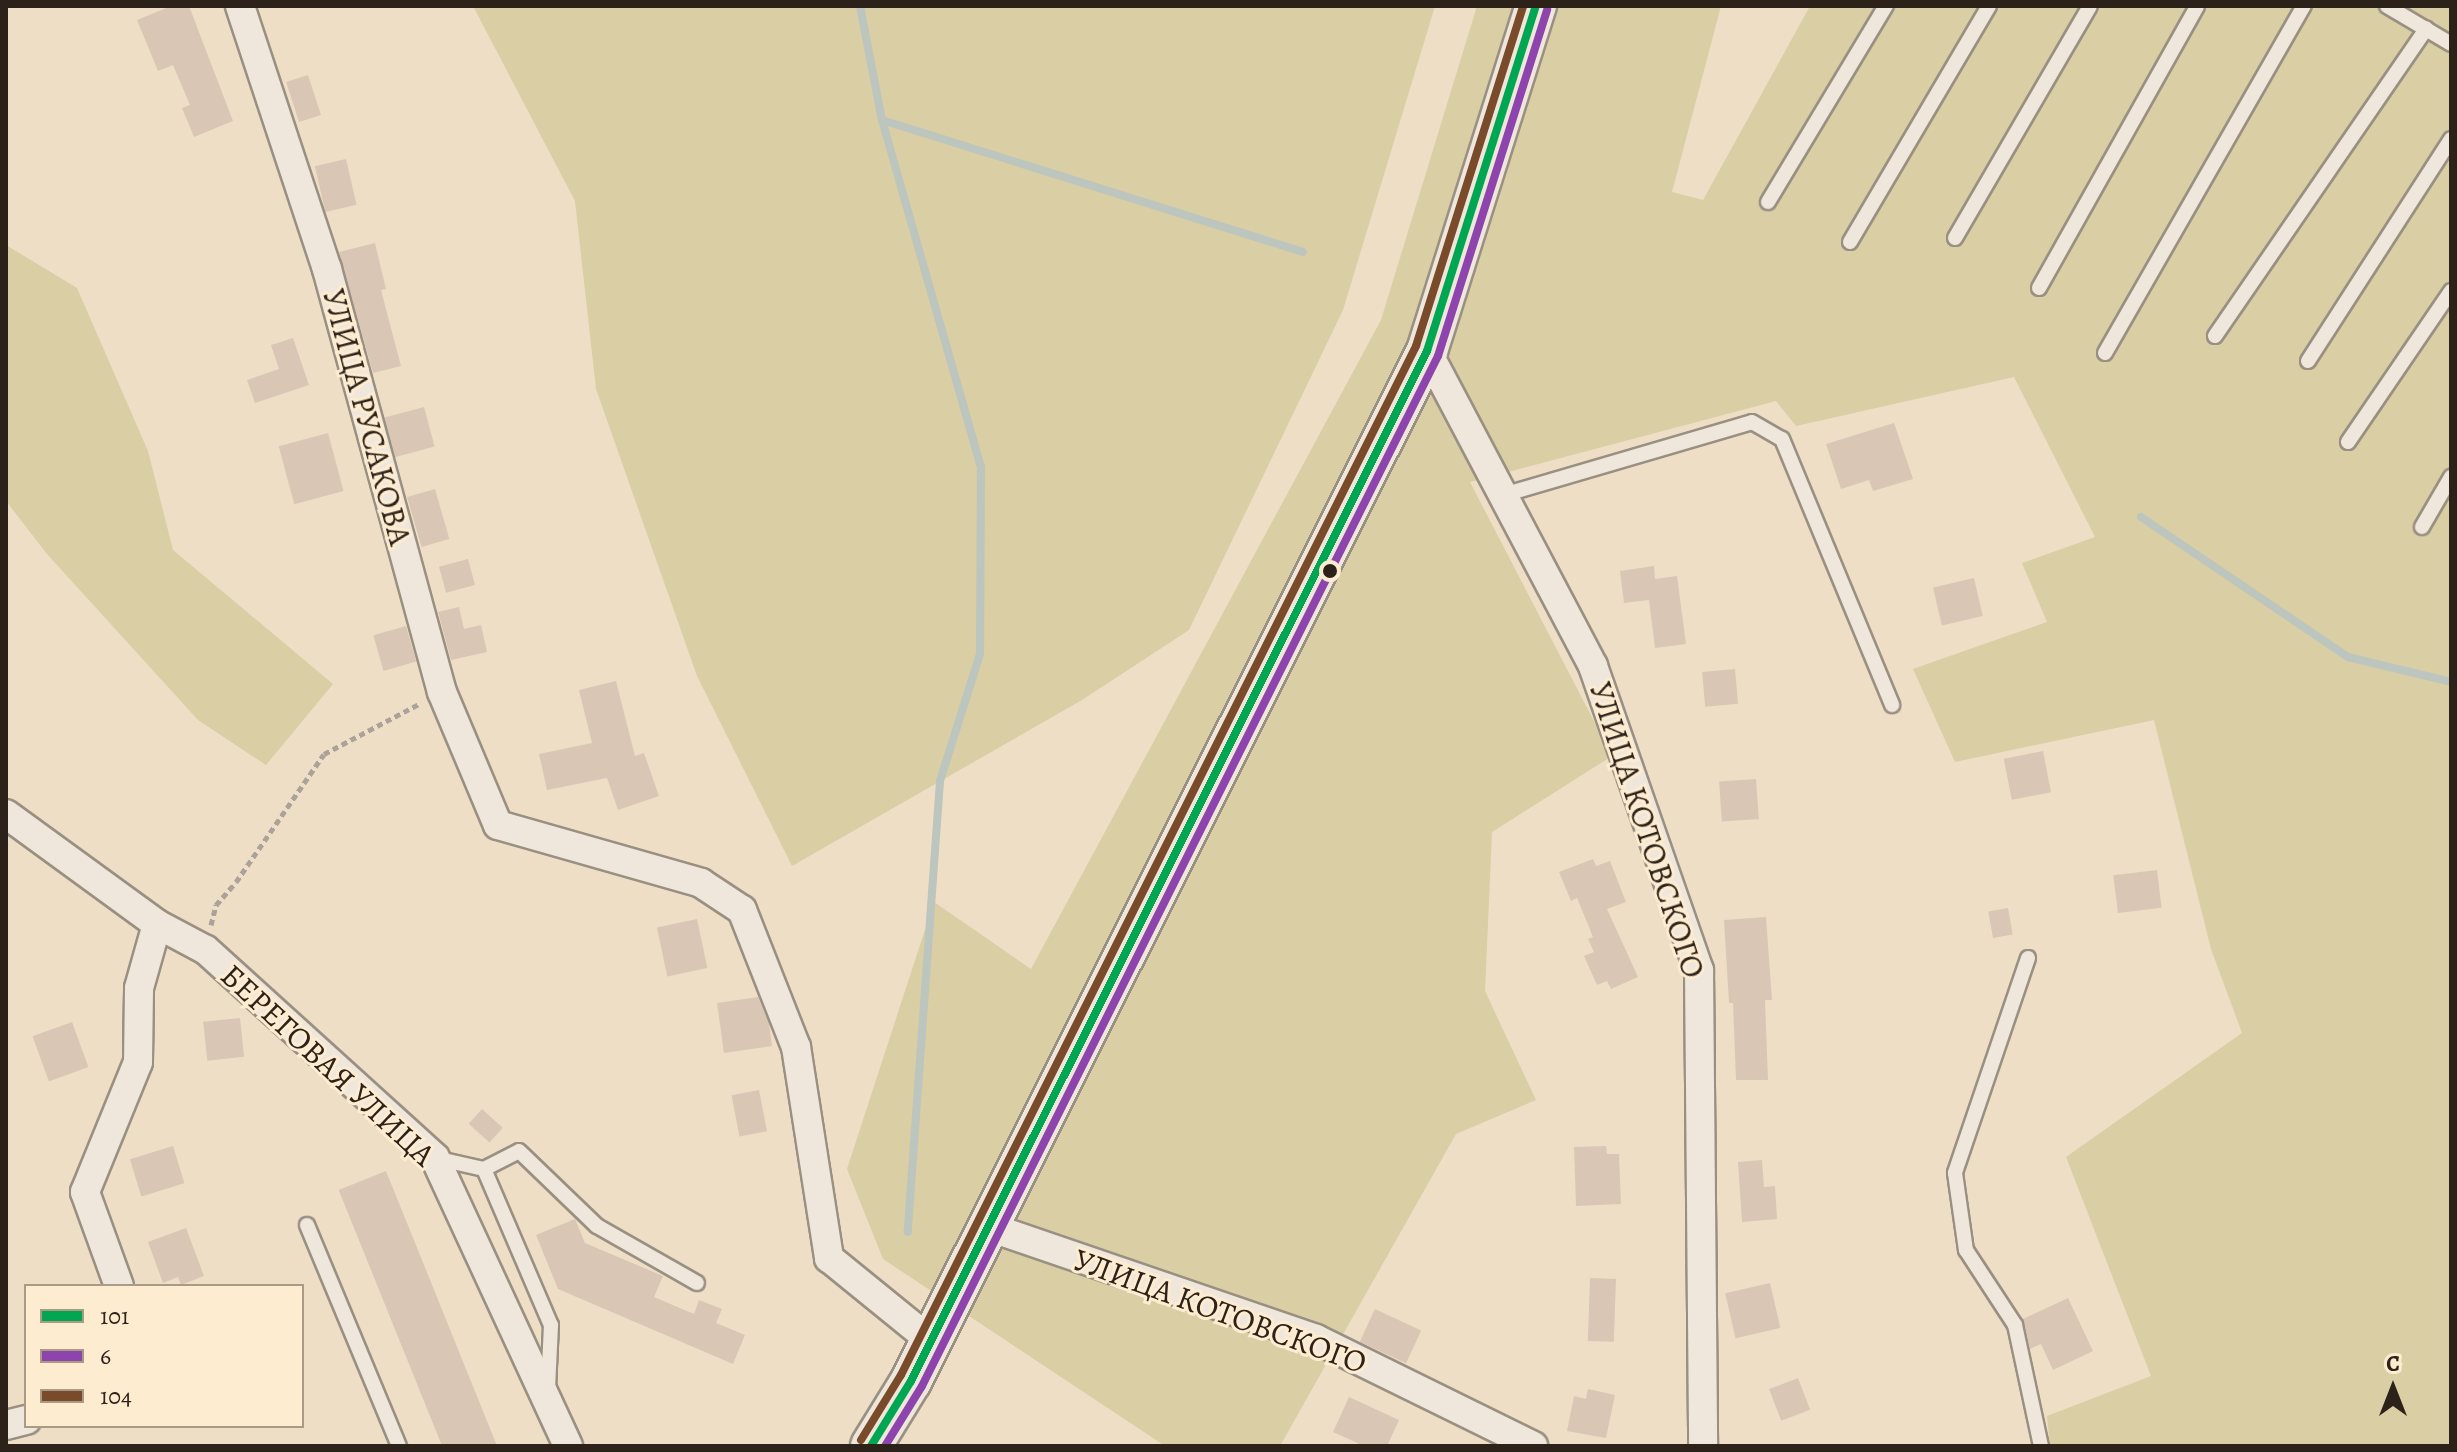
<!DOCTYPE html>
<html>
<head>
<meta charset="utf-8">
<style>
	body { margin:0 }
	#map { position:relative; width:2457px; height:1452px; overflow:hidden; background:#eedec6; font-family:Alegreya,serif }
	div>[style] { position:absolute }
	[style*='--x'] { left:calc(var(--x)*1px); top:calc(var(--y)*1px); width:calc(var(--w)*1px); rotate:calc(var(--a)*1deg) }
	.green>* { inset:0; background:#d9cea4 }
	.stream>* { height:8px; margin:-4px; padding:0 4px; transform-origin:4px; border-radius:4px; background:#bcc5be }
	.building>* { inset:0; background:#dac6b5; transform-origin:0 0 }
	.path>* { height:5px; margin-top:-2.5px; transform-origin:0; background:repeating-linear-gradient(90deg,#aba39a 0 6px,transparent 0 10px) }
	.roads { filter:drop-shadow(2px 0 #9a9082) drop-shadow(-2px 0 #9a9082) drop-shadow(0 2px #9a9082) drop-shadow(0 -2px #9a9082) }
	.lane>* { height:14px; margin:-7px; padding:0 7px; transform-origin:7px; border-radius:7px; background:#efe7db }
	.street>* { height:28px; margin:-14px; padding:0 14px; transform-origin:14px; border-radius:14px; background:#efe7db }
	.secondary>* { height:40px; margin:-20px; padding:0 20px; transform-origin:20px; border-radius:20px; background:#efe7db }
	.bus-1>* { height:8px; margin:-4px; padding:0 4px; transform-origin:4px; border-radius:4px; background:#00a651 }
	.bus-2>* { height:8px; margin:-4px; padding:0 4px; transform-origin:4px; border-radius:4px; background:#8e44ad }
	.bus-3>* { height:8px; margin:-4px; padding:0 4px; transform-origin:4px; border-radius:4px; background:#7a4b2a }
	.dots>* { width:22px; height:22px; translate:-50% -50%; box-sizing:border-box; border:4px solid #feecd0; border-radius:50% }
	span { translate:-50% -50%; white-space:nowrap; text-align:center; line-height:1.15; -webkit-text-stroke:6px #feecd0; paint-order:stroke }
	.street-label { font-size:32px; color:#2c221a }
	.frame { position:absolute; inset:0; border:8px solid #2c221a; pointer-events:none }
	.legend { position:absolute; left:24px; top:1284px; width:280px; height:144px; box-sizing:border-box; background:#feecd0; border:2px solid #aa9b87; margin:0; padding:10px 14px; list-style:none; font-size:24px; color:#2c221a }
	.legend li { display:flex; align-items:center; gap:16px; height:40px }
	.legend b { width:40px; border:2px solid #aa9b87 }
	.north { position:absolute; left:2353px; top:1348px; width:80px; height:80px; -webkit-text-stroke:6px #feecd0; paint-order:stroke; rotate:0deg; font-size:22px; font-weight:700; line-height:32px; text-align:center; color:#2c221a }
	.north::after { content:''; display:block; margin:auto; width:28px; height:36px; background:#2c221a; clip-path:polygon(50% 0,100% 100%,50% 72%,0 100%) }
</style>
</head>
<body>
<div id="map">
	<div class="green">
		<div style="clip-path:polygon(473px 6px,1435px 6px,1343px 310px,1189px 630px,1082px 700px,792px 866px,697px 676px,596px 389px,575px 201px)"></div>
		<div style="clip-path:polygon(1477px 6px,1721px 6px,1672px 192px,1703px 200px,1810px 6px,2451px 6px,2451px 1446px,2050px 1446px,2047px 1416px,2151px 1376px,2066px 1157px,2242px 1033px,2211px 949px,2154px 720px,1955px 762px,1913px 669px,2047px 622px,2022px 563px,2095px 537px,2014px 377px,1796px 426px,1776px 401px,1470px 482px,1612px 756px,1492px 832px,1485px 991px,1536px 1100px,1456px 1134px,1280px 1446px,1165px 1446px,883px 1259px,847px 1169px,934px 902px,1031px 969px,1381px 320px)"></div>
		<div style="clip-path:polygon(6px 245px,77px 288px,148px 451px,173px 550px,333px 684px,266px 765px,198px 720px,47px 554px,6px 501px)"></div>
	</div>
	<div class="stream">
		<div style="--x:860;--y:6;--w:116;--a:79.1"></div>
		<div style="--x:882;--y:120;--w:361;--a:74.1"></div>
		<div style="--x:981;--y:467;--w:187;--a:90.3"></div>
		<div style="--x:980;--y:654;--w:133;--a:107.5"></div>
		<div style="--x:940;--y:781;--w:452;--a:94.1"></div>
		<div style="--x:882;--y:120;--w:441;--a:17.4"></div>
		<div style="--x:2141;--y:517;--w:250;--a:34.1"></div>
		<div style="--x:2348;--y:657;--w:106;--a:13.6"></div>
	</div>
	<div class="building">
		<div style="clip-path:polygon(171px 6px,189px 6px,233px 121px,194px 137px,182px 108px,190px 105px,173px 65px,158px 71px,137px 20px)"></div>
		<div style="left:308px;top:75px;width:42px;height:23px;rotate:72deg"></div>
		<div style="left:346px;top:159px;width:47px;height:32px;rotate:77deg"></div>
		<div style="clip-path:polygon(375px 243px,386px 289px,381px 290px,401px 366px,373px 373px,339px 252px)"></div>
		<div style="clip-path:polygon(293px 338px,309px 385px,255px 403px,247px 380px,279px 369px,271px 345px)"></div>
		<div style="left:424px;top:407px;width:41px;height:41px;rotate:75deg"></div>
		<div style="clip-path:polygon(1894px 423px,1913px 479px,1873px 491px,1869px 480px,1841px 489px,1826px 444px)"></div>
		<div style="left:328px;top:433px;width:60px;height:51px;rotate:75deg"></div>
		<div style="left:435px;top:489px;width:52px;height:29px;rotate:74deg"></div>
		<div style="left:468px;top:559px;width:27px;height:30px;rotate:75deg"></div>
		<div style="clip-path:polygon(1654px 566px,1655px 579px,1677px 576px,1686px 644px,1655px 648px,1649px 600px,1624px 603px,1620px 571px)"></div>
		<div style="left:1974px;top:578px;width:39px;height:42px;rotate:77deg"></div>
		<div style="clip-path:polygon(459px 607px,464px 629px,481px 625px,487px 652px,451px 660px,438px 612px)"></div>
		<div style="left:406px;top:626px;width:37px;height:34px;rotate:74deg"></div>
		<div style="left:1735px;top:669px;width:35px;height:33px;rotate:85deg"></div>
		<div style="clip-path:polygon(616px 681px,635px 756px,644px 753px,659px 796px,618px 810px,607px 778px,547px 790px,539px 754px,592px 743px,579px 690px)"></div>
		<div style="left:2043px;top:751px;width:42px;height:40px;rotate:79deg"></div>
		<div style="left:1756px;top:779px;width:40px;height:37px;rotate:86deg"></div>
		<div style="clip-path:polygon(1593px 859px,1596px 866px,1610px 861px,1626px 902px,1607px 909px,1638px 977px,1611px 989px,1607px 981px,1597px 985px,1584px 956px,1594px 952px,1588px 939px,1593px 937px,1577px 898px,1571px 901px,1559px 872px)"></div>
		<div style="left:2157px;top:870px;width:38px;height:44px;rotate:83deg"></div>
		<div style="left:2008px;top:908px;width:27px;height:20px;rotate:80deg"></div>
		<div style="clip-path:polygon(1766px 917px,1772px 1000px,1765px 1000px,1768px 1080px,1736px 1080px,1733px 1003px,1729px 1003px,1724px 920px)"></div>
		<div style="left:697px;top:919px;width:50px;height:41px;rotate:78deg"></div>
		<div style="clip-path:polygon(758px 997px,769px 1024px,772px 1046px,724px 1053px,717px 1003px)"></div>
		<div style="left:240px;top:1018px;width:39px;height:37px;rotate:84deg"></div>
		<div style="left:72px;top:1022px;width:48px;height:42px;rotate:70deg"></div>
		<div style="left:759px;top:1090px;width:42px;height:28px;rotate:79deg"></div>
		<div style="left:482px;top:1109px;width:28px;height:20px;rotate:42deg"></div>
		<div style="left:173px;top:1146px;width:39px;height:45px;rotate:73deg"></div>
		<div style="clip-path:polygon(1606px 1146px,1607px 1154px,1619px 1154px,1621px 1204px,1576px 1206px,1574px 1147px)"></div>
		<div style="clip-path:polygon(1762px 1160px,1764px 1187px,1775px 1186px,1777px 1219px,1742px 1222px,1738px 1162px)"></div>
		<div style="left:386px;top:1171px;width:296px;height:51px;rotate:68deg"></div>
		<div style="clip-path:polygon(575px 1219px,585px 1243px,663px 1276px,654px 1297px,694px 1314px,699px 1300px,722px 1309px,716px 1323px,745px 1335px,733px 1364px,558px 1289px,536px 1235px)"></div>
		<div style="clip-path:polygon(186px 1228px,204px 1276px,181px 1285px,178px 1277px,163px 1283px,148px 1242px)"></div>
		<div style="left:1590px;top:1278px;width:26px;height:63px;rotate:2deg"></div>
		<div style="left:1770px;top:1283px;width:46px;height:46px;rotate:77deg"></div>
		<div style="clip-path:polygon(2068px 1298px,2093px 1351px,2053px 1370px,2041px 1344px,2030px 1349px,2023px 1319px)"></div>
		<div style="left:1375px;top:1309px;width:51px;height:36px;rotate:25deg"></div>
		<div style="left:1798px;top:1378px;width:34px;height:31px;rotate:69deg"></div>
		<div style="clip-path:polygon(1588px 1389px,1615px 1395px,1606px 1438px,1567px 1431px,1574px 1396px,1586px 1399px)"></div>
		<div style="clip-path:polygon(1349px 1397px,1399px 1420px,1387px 1446px,1364px 1446px,1333px 1432px)"></div>
	</div>
	<div class="path">
		<div style="--x:211;--y:925;--w:21;--a:-76"></div>
		<div style="--x:216;--y:905;--w:30;--a:-49"></div>
		<div style="--x:236;--y:882;--w:155;--a:-55.5"></div>
		<div style="--x:324;--y:754;--w:107;--a:-27.8"></div>
	</div>
	<div class="roads">
		<div class="lane">
			<div style="--x:2387;--y:6;--w:74;--a:30.7"></div>
			<div style="--x:1768;--y:202;--w:229;--a:-59"></div>
			<div style="--x:1955;--y:238;--w:268;--a:-59.8"></div>
			<div style="--x:1850;--y:242;--w:274;--a:-59.5"></div>
			<div style="--x:2039;--y:288;--w:323;--a:-60.7"></div>
			<div style="--x:2215;--y:336;--w:373;--a:-55.5"></div>
			<div style="--x:2105;--y:353;--w:400;--a:-60.2"></div>
			<div style="--x:2308;--y:361;--w:264;--a:-57.2"></div>
			<div style="--x:2348;--y:442;--w:183;--a:-55.7"></div>
			<div style="--x:1503;--y:495;--w:259;--a:-16.3"></div>
			<div style="--x:1752;--y:422;--w:34;--a:30"></div>
			<div style="--x:1782;--y:439;--w:288;--a:67.5"></div>
			<div style="--x:2422;--y:527;--w:58;--a:-59.9"></div>
			<div style="--x:2028;--y:958;--w:227;--a:108.8"></div>
			<div style="--x:1955;--y:1173;--w:78;--a:81.9"></div>
			<div style="--x:1966;--y:1250;--w:90;--a:56.8"></div>
			<div style="--x:2015;--y:1325;--w:124;--a:77.9"></div>
			<div style="--x:435;--y:1158;--w:50;--a:12.7"></div>
			<div style="--x:484;--y:1169;--w:170;--a:66.8"></div>
			<div style="--x:551;--y:1325;--w:64;--a:92.7"></div>
			<div style="--x:484;--y:1169;--w:39;--a:-27"></div>
			<div style="--x:519;--y:1151;--w:108;--a:43.9"></div>
			<div style="--x:597;--y:1226;--w:115;--a:29.7"></div>
			<div style="--x:307;--y:1225;--w:239;--a:67.4"></div>
		</div>
		<div class="street">
			<div style="--x:240;--y:6;--w:277;--a:71.7"></div>
			<div style="--x:327;--y:269;--w:438;--a:74.8"></div>
			<div style="--x:442;--y:692;--w:144;--a:67.2"></div>
			<div style="--x:498;--y:825;--w:211;--a:15.9"></div>
			<div style="--x:701;--y:883;--w:49;--a:33.4"></div>
			<div style="--x:742;--y:910;--w:147;--a:68.5"></div>
			<div style="--x:796;--y:1047;--w:214;--a:81.1"></div>
			<div style="--x:829;--y:1258;--w:132;--a:39.1"></div>
			<div style="--x:1427;--y:351;--w:356;--a:62.2"></div>
			<div style="--x:1593;--y:666;--w:322;--a:70.8"></div>
			<div style="--x:1699;--y:970;--w:476;--a:89.5"></div>
			<div style="--x:6;--y:814;--w:187;--a:36.1"></div>
			<div style="--x:157;--y:924;--w:55;--a:28"></div>
			<div style="--x:206;--y:950;--w:309;--a:42.2"></div>
			<div style="--x:435;--y:1158;--w:317;--a:65.2"></div>
			<div style="--x:989;--y:1227;--w:346;--a:18.9"></div>
			<div style="--x:1316;--y:1339;--w:242;--a:26.2"></div>
			<div style="--x:119;--y:1286;--w:100;--a:-109.9"></div>
			<div style="--x:85;--y:1192;--w:140;--a:-67.8"></div>
			<div style="--x:138;--y:1062;--w:74;--a:-89.2"></div>
			<div style="--x:139;--y:988;--w:66;--a:-74.3"></div>
			<div style="--x:6;--y:1425;--w:21;--a:-14"></div>
		</div>
		<div class="secondary">
			<div style="--x:871;--y:1446;--w:76;--a:-58.4"></div>
			<div style="--x:911;--y:1381;--w:1152;--a:-63.39"></div>
			<div style="--x:1427;--y:351;--w:362;--a:-72.5"></div>
		</div>
	</div>
	<div class="bus-1">
		<div style="--x:871;--y:1446;--w:76;--a:-58.4"></div>
		<div style="--x:911;--y:1381;--w:1152;--a:-63.39"></div>
		<div style="--x:1427;--y:351;--w:362;--a:-72.5"></div>
	</div>
	<div class="bus-2">
		<div style="--x:885;--y:1446;--w:70;--a:-58.3"></div>
		<div style="--x:922;--y:1386;--w:1152;--a:-63.39"></div>
		<div style="--x:1438;--y:356;--w:363;--a:-72.5"></div>
	</div>
	<div class="bus-3">
		<div style="--x:861;--y:1440;--w:76;--a:-58.4"></div>
		<div style="--x:901;--y:1375;--w:1151;--a:-63.41"></div>
		<div style="--x:1416;--y:346;--w:356;--a:-72.5"></div>
	</div>
	<div class="dots">
		<div style="left:1330px;top:571px;background:#2c221a"></div>
	</div>
	<div class="street-label">
		<span style="left:367px;top:417px;rotate:75deg">УЛИЦА РУСАКОВА</span>
		<span style="left:1647px;top:830px;rotate:72deg">УЛИЦА КОТОВСКОГО</span>
		<span style="left:328px;top:1065px;rotate:43deg">БЕРЕГОВАЯ УЛИЦА</span>
		<span style="left:1220px;top:1311px;rotate:20deg">УЛИЦА КОТОВСКОГО</span>
	</div>
	<div class="frame"></div>
	<ul class="legend">
	<li><b style="height:10px;background:#00a651"></b>101</li>
	<li><b style="height:10px;background:#8e44ad"></b>6</li>
	<li><b style="height:10px;background:#7a4b2a"></b>104</li>
	</ul>
	<div class="north">С</div>
</div>
</body>
</html>
